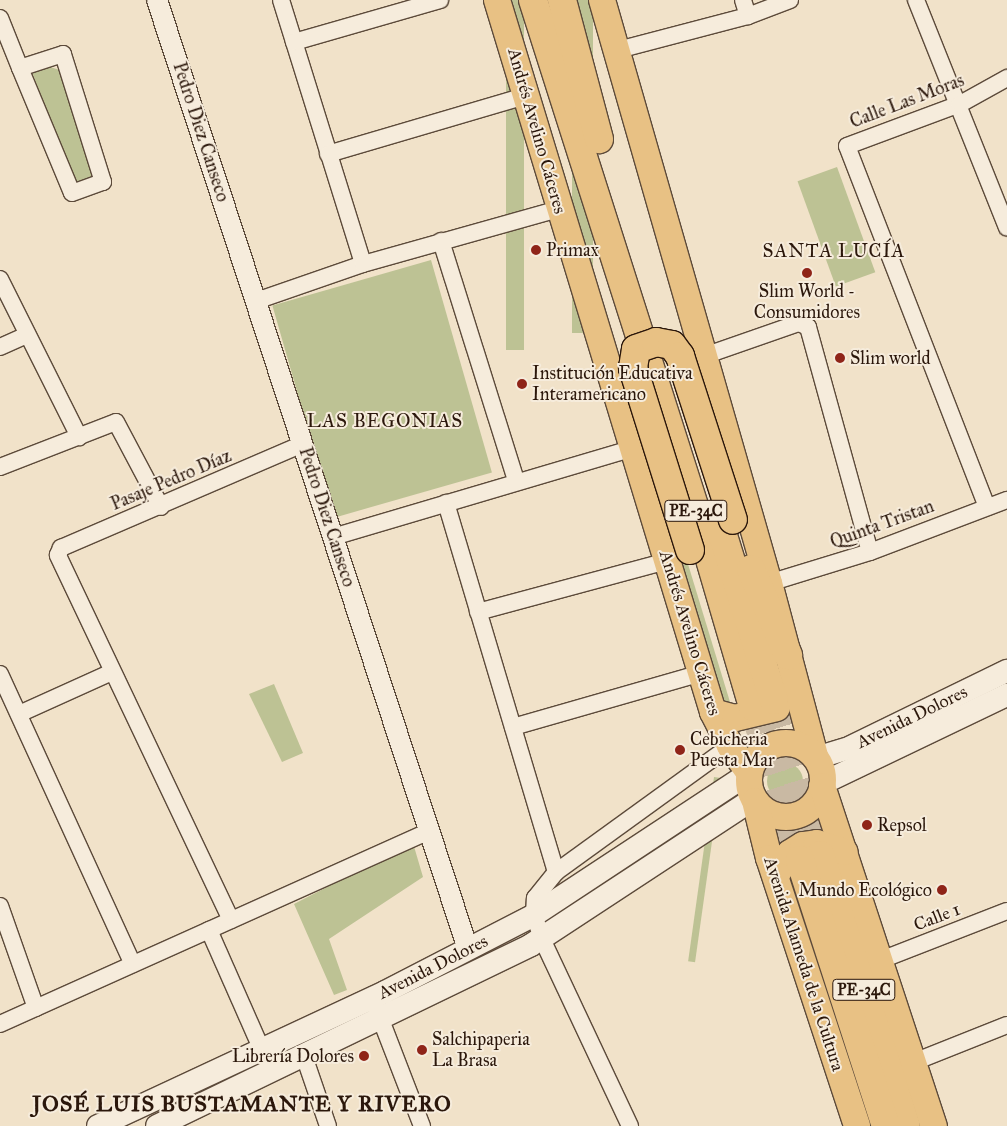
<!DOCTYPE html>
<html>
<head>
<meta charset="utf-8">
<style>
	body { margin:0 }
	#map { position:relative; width:1007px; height:1126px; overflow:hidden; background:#f1e2c9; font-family:"IM FELL Great Primer",serif }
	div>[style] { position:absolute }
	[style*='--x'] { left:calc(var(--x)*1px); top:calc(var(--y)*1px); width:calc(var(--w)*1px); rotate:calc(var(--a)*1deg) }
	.green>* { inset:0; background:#bdc294; transform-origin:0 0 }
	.round { border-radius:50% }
	.trunk-tunnel>* { height:28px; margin-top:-14px; transform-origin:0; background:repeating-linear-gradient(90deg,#c9b9a3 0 28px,transparent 0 42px) }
	.roads { filter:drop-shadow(1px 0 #5c4a3a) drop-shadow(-1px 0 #5c4a3a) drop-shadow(0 1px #5c4a3a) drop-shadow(0 -1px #5c4a3a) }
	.minor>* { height:16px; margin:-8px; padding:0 8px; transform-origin:8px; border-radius:8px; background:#f6ecdc }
	.tertiary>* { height:20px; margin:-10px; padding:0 10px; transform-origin:10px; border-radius:10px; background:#f6ecdc }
	.secondary>* { height:22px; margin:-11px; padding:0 11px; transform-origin:11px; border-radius:11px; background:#f6ecdc }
	.primary>* { height:26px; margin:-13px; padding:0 13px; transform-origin:13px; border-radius:13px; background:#e8c184 }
	.primary>.ring { margin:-13px; padding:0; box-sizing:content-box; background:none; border:26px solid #e8c184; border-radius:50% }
	.trunk>* { height:28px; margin:-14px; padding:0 14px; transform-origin:14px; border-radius:14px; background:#e8c184 }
	.bridges { filter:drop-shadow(1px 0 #2b170b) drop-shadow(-1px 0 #2b170b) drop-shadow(0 1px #2b170b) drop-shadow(0 -1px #2b170b) }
	.trunk-bridge>* { height:28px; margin:-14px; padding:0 14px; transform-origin:14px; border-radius:14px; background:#e8c184 }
	.dots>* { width:14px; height:14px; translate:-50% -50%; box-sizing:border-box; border:2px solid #f6ecdc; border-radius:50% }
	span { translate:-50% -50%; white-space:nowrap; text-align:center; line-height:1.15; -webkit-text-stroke:4px #f6ecdc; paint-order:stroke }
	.shield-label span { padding:1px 4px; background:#f6ecdc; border:1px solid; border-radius:4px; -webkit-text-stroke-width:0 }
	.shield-label { font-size:16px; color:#2b170b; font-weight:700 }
	.street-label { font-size:18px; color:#2b170b }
	.poi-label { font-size:18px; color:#2b170b }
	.left { translate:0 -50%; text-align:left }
	.right { translate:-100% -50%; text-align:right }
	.neighbourhood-label { font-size:19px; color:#2b170b; letter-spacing:1px }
	.district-label { font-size:22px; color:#2b170b; font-weight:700; letter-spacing:1px }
</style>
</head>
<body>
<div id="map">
	<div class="green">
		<div style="left:506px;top:0;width:18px;height:350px"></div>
		<div style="left:572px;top:0;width:21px;height:333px"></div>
		<div style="clip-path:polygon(50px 67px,60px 70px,95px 179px,75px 187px,32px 72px)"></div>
		<div style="left:837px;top:167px;width:112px;height:42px;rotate:70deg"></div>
		<div style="left:431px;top:260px;width:221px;height:165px;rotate:74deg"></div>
		<div style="clip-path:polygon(649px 436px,730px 702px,721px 705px,679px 570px)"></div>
		<div style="clip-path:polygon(274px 684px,303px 753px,282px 762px,249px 694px)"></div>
		<div class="round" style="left:767px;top:763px;width:36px;height:36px"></div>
		<div style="left:714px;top:777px;width:7px;height:186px;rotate:8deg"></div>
		<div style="clip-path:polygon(413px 843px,423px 877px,329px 939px,347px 990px,334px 995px,294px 904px)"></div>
	</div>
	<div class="trunk-tunnel">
		<div style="--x:774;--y:700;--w:162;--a:73.5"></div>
		<div style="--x:753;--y:707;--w:160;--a:72.9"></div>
	</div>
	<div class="roads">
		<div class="minor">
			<div style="--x:281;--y:0;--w:276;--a:72.7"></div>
			<div style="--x:743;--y:0;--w:17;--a:73"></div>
			<div style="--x:916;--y:0;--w:245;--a:68.2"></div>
			<div style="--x:0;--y:18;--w:54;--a:68.2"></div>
			<div style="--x:20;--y:68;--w:135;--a:67.4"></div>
			<div style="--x:72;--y:193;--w:33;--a:-20"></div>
			<div style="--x:103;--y:182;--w:134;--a:-107.4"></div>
			<div style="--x:63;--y:54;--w:45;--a:162"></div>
			<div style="--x:294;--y:42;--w:152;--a:-16"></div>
			<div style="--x:618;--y:50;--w:134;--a:-14.7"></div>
			<div style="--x:748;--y:16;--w:45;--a:-20.9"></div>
			<div style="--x:328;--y:154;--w:209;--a:-16.4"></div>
			<div style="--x:441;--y:241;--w:251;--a:72.6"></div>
			<div style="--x:0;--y:279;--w:177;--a:63.4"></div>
			<div style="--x:256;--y:301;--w:113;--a:-19.1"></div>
			<div style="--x:363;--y:264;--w:204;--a:-15.7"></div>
			<div style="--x:0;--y:347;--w:30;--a:-24"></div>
			<div style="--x:704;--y:356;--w:101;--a:-19.2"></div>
			<div style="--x:799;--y:323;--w:10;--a:24"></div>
			<div style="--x:808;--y:327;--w:233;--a:74.6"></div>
			<div style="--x:0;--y:467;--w:124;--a:-21.2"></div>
			<div style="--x:116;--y:422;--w:96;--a:62.1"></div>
			<div style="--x:446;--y:503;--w:385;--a:73.4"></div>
			<div style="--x:987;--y:507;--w:387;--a:-111.2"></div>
			<div style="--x:847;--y:146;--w:121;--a:-20.4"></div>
			<div style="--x:960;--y:104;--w:54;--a:-29"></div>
			<div style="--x:333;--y:537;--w:314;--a:-16.5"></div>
			<div style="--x:769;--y:583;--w:106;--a:-17.1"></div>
			<div style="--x:870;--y:552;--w:147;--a:-20.8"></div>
			<div style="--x:478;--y:612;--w:196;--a:-15.1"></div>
			<div style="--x:0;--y:674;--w:319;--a:65.4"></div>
			<div style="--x:19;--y:714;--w:102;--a:-24.3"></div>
			<div style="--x:513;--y:727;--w:196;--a:-16"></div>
			<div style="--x:0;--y:906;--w:108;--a:70.6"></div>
			<div style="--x:231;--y:920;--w:404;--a:-115.4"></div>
			<div style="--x:58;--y:555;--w:8;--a:-67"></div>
			<div style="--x:61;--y:548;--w:263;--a:-23.3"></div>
			<div style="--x:209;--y:930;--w:131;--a:66.2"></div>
			<div style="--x:881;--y:960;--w:135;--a:-21.3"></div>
			<div style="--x:376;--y:1007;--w:128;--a:68.9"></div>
			<div style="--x:0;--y:1024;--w:469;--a:-24.2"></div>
			<div style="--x:304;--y:1056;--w:74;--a:71.1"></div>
			<div style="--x:914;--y:1062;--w:100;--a:-21.7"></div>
			<div style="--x:630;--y:1126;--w:207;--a:-115.2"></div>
			<div style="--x:542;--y:939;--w:25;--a:-108"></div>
			<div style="--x:534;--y:915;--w:17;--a:-87"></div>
			<div style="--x:535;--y:898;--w:33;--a:-51"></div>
			<div style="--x:556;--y:872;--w:215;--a:-35.9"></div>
		</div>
		<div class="tertiary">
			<div style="--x:157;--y:0;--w:999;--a:71.86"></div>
		</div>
		<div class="secondary">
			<div style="--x:816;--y:758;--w:37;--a:-17"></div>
			<div style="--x:851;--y:747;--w:174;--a:-26"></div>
			<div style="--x:823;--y:783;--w:204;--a:-25.6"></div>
			<div style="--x:98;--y:1126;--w:317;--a:-25"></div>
			<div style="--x:385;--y:992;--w:168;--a:-27.3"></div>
			<div style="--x:534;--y:915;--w:256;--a:-33.4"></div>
			<div style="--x:157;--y:1126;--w:415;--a:-25.8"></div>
			<div style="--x:531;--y:945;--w:266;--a:-33.3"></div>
		</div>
		<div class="primary">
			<div style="--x:497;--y:0;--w:744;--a:73.12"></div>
			<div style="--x:713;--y:712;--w:38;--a:63"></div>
			<div style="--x:730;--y:746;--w:32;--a:54"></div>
			<div style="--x:602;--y:0;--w:606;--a:74.02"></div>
			<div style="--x:769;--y:583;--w:179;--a:75.1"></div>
			<div style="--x:713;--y:712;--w:23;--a:15"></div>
			<div style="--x:735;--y:718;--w:43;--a:-13.4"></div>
			<div class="ring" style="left:749px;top:743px;width:48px;height:48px"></div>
			<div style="--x:822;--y:786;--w:358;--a:71.8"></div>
			<div style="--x:755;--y:801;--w:59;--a:76.2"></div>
			<div style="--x:769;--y:858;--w:282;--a:71.8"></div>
			<div style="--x:778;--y:872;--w:22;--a:-58"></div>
			<div style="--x:790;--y:853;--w:15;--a:-32"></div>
			<div style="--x:803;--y:845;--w:14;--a:-8"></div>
			<div style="--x:817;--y:843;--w:29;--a:18"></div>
		</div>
		<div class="trunk">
			<div style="--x:533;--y:0;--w:540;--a:72.34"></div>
			<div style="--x:697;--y:515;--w:200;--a:73.7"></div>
			<div style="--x:562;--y:0;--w:144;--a:75.1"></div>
			<div style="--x:720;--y:526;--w:182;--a:72.8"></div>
			<div style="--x:751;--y:569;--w:94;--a:66.7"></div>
			<div style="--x:820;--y:855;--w:284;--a:72.4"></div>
			<div style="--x:800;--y:860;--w:280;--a:72.1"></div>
		</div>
	</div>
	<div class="bridges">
		<div class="trunk-bridge">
			<div style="--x:690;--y:550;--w:191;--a:-107.4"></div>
			<div style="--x:633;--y:368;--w:19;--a:-81"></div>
			<div style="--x:636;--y:349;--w:21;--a:-19"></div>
			<div style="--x:656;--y:342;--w:16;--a:11"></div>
			<div style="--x:672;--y:345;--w:14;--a:54"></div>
			<div style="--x:680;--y:356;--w:172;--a:72.1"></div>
		</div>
	</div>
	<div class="dots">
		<div style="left:536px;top:250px;background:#8f2418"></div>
		<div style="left:807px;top:273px;background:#8f2418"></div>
		<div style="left:840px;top:358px;background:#8f2418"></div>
		<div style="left:522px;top:384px;background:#8f2418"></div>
		<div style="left:680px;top:750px;background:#8f2418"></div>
		<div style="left:867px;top:825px;background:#8f2418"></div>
		<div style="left:942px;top:890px;background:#8f2418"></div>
		<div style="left:422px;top:1050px;background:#8f2418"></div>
		<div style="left:364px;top:1056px;background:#8f2418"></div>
	</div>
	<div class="shield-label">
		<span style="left:696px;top:511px">PE-34C</span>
		<span style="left:864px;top:990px">PE-34C</span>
	</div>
	<div class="street-label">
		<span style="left:907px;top:101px;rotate:-21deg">Calle Las Moras</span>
		<span style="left:537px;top:131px;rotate:74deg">Andrés Avelino Cáceres</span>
		<span style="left:201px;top:132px;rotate:72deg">Pedro Diez Canseco</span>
		<span style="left:171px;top:480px;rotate:-23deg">Pasaje Pedro Díaz</span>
		<span style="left:327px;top:517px;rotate:72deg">Pedro Diez Canseco</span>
		<span style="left:882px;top:524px;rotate:-20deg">Quinta Tristan</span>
		<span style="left:690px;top:633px;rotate:73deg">Andrés Avelino Cáceres</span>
		<span style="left:912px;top:717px;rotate:-26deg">Avenida Dolores</span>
		<span style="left:937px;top:917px;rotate:-21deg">Calle 1</span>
		<span style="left:804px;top:964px;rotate:72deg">Avenida Alameda de la Cultura</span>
		<span style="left:433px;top:967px;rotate:-27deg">Avenida Dolores</span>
	</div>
	<div class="poi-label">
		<span class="left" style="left:546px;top:250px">Primax</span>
		<span style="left:807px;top:302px">Slim World -<br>Consumidores</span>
		<span class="left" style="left:850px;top:358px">Slim world</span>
		<span class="left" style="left:532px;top:384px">Institución Educativa<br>Interamericano</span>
		<span class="left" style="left:690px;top:750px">Cebicheria<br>Puesta Mar</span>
		<span class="left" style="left:877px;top:825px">Repsol</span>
		<span class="right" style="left:932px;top:890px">Mundo Ecológico</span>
		<span class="left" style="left:432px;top:1050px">Salchipaperia<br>La Brasa</span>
		<span class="right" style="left:354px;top:1056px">Librería Dolores</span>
	</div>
	<div class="neighbourhood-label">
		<span style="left:834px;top:251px">SANTA LUCÍA</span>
		<span style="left:385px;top:421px">LAS BEGONIAS</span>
	</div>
	<div class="district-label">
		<span style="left:242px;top:1104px">JOSÉ LUIS BUSTAMANTE Y RIVERO</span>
	</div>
</div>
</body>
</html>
